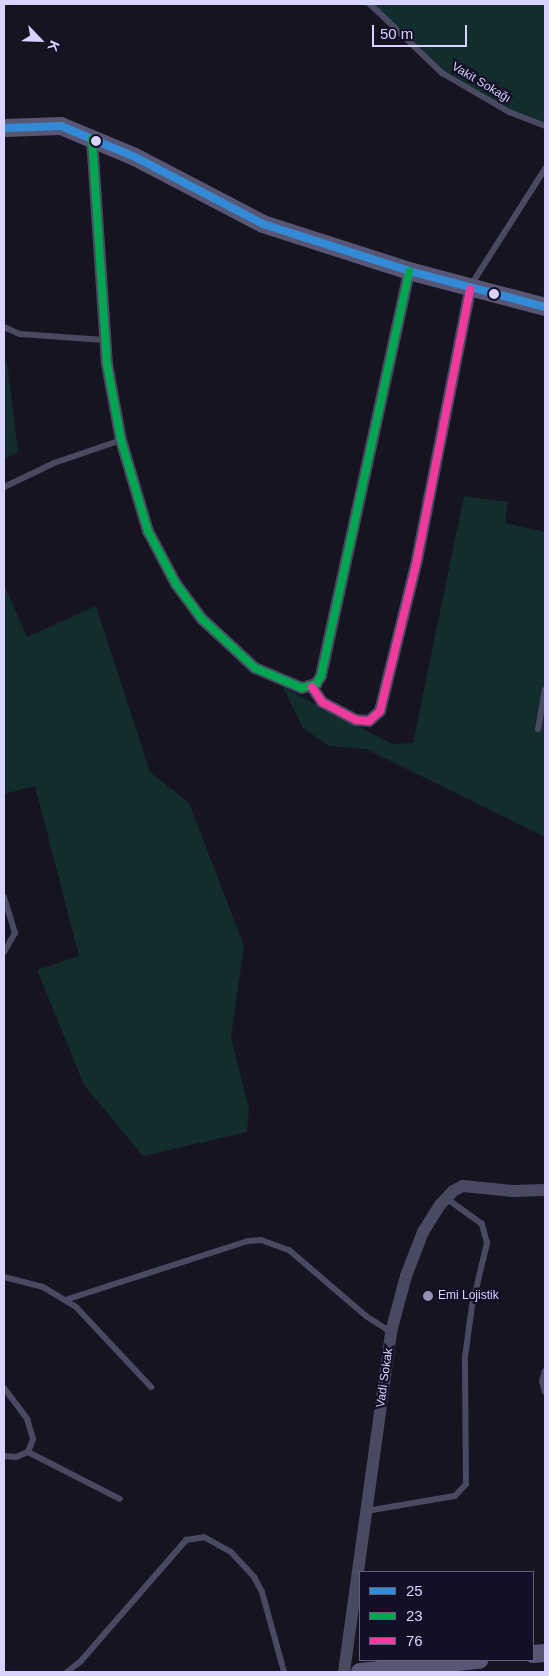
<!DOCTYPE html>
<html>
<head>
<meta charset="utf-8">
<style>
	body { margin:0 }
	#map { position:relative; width:549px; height:1676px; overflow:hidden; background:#161421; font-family:Helvetica,sans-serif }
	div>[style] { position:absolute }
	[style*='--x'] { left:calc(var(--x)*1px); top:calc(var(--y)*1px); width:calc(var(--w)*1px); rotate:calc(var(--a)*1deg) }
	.green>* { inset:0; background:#132c2d }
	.lane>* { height:6px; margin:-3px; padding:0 3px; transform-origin:3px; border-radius:3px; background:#4a4962 }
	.street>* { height:12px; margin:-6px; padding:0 6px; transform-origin:6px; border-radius:6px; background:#4a4962 }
	.secondary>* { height:18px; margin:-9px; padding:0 9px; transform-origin:9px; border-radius:9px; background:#575674 }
	.bus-1>* { height:8px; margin:-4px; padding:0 4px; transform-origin:4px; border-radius:4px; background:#338bd7 }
	.bus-2>* { height:8px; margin:-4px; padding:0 4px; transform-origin:4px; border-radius:4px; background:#00a651 }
	.bus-3>* { height:8px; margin:-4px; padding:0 4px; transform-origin:4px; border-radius:4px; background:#f13a9d }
	.dots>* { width:14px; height:14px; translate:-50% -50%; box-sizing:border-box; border:2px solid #130f26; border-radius:50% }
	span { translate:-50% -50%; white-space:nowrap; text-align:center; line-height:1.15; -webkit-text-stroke:4.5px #130f26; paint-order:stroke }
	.street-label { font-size:12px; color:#d9d4ff }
	.poi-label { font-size:12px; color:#d9d4ff }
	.left { translate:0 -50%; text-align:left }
	.frame { position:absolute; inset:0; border:5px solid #d9d4ff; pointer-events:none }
	.legend { position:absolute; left:359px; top:1571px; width:175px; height:90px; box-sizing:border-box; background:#130f26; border:1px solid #625e7d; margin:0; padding:6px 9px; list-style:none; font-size:15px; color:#d9d4ff }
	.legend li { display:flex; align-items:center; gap:10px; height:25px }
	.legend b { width:25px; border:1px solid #625e7d }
	.north { position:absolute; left:15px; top:15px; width:50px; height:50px; -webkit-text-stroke:4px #130f26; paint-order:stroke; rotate:114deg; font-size:14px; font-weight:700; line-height:20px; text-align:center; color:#d9d4ff }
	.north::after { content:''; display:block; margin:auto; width:18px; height:22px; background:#d9d4ff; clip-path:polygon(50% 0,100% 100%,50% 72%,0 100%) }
	.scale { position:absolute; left:372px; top:25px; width:95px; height:22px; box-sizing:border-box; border:2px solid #d9d4ff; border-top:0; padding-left:6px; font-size:15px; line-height:18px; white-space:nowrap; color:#d9d4ff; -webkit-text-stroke:4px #130f26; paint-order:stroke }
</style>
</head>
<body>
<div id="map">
	<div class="green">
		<div style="clip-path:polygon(364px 4px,545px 4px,545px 124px,510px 113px,441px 70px)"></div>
		<div style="clip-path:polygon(4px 361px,7px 361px,18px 452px,4px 459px)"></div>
		<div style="clip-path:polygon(464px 496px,508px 502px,505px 523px,545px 532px,545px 837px,366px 749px,329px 746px,303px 728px,283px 687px,392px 744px,413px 743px)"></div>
		<div style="clip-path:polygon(4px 584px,27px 637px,96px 606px,150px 772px,189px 803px,244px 946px,231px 1037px,249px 1109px,247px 1132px,143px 1156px,84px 1085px,37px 970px,79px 956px,35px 786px,4px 794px)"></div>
	</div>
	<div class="lane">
		<div style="--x:370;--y:4;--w:100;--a:43.8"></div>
		<div style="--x:442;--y:73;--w:78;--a:30.2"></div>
		<div style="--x:509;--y:112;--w:39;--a:21"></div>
		<div style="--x:471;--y:285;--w:138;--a:-57.5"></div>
		<div style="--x:4;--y:327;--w:17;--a:24"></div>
		<div style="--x:20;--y:334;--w:85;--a:4"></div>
		<div style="--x:4;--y:487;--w:55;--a:-25.6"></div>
		<div style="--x:54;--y:463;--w:71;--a:-18.9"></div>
		<div style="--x:538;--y:729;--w:40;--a:-80"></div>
		<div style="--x:4;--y:897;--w:38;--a:73"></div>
		<div style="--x:15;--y:933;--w:22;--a:120"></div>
		<div style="--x:4;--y:1277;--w:40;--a:14.4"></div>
		<div style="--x:43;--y:1287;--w:39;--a:31"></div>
		<div style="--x:76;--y:1307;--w:110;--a:46.8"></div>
		<div style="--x:65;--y:1300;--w:192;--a:-17.9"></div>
		<div style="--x:248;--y:1241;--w:13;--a:-4"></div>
		<div style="--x:261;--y:1240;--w:30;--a:20"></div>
		<div style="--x:289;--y:1250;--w:101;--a:40.6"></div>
		<div style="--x:366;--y:1316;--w:30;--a:33"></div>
		<div style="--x:545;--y:1371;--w:10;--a:107"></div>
		<div style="--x:542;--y:1381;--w:11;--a:75"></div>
		<div style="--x:4;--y:1388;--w:39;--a:53"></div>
		<div style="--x:27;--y:1419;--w:21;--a:73"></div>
		<div style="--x:33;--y:1439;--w:14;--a:111"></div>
		<div style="--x:28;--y:1452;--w:13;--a:157"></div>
		<div style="--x:16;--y:1457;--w:12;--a:-175"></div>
		<div style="--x:28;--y:1452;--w:103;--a:27.1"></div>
		<div style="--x:366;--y:1511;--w:90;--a:-9.6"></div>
		<div style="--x:455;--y:1496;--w:16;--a:-47"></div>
		<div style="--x:466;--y:1484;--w:127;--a:-90.5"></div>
		<div style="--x:465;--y:1357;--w:51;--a:-82.2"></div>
		<div style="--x:472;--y:1306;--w:65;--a:-76.6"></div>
		<div style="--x:487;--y:1243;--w:20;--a:-105"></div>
		<div style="--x:482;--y:1224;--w:44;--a:-144.2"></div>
		<div style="--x:67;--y:1672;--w:16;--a:-38"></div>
		<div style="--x:80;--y:1662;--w:162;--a:-49"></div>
		<div style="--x:186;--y:1540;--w:18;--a:-9"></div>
		<div style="--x:204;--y:1537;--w:31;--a:29"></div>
		<div style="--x:231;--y:1552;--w:34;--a:47"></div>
		<div style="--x:254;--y:1577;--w:17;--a:62"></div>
		<div style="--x:262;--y:1592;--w:83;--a:74.6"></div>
	</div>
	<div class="street">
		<div style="--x:92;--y:139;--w:225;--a:86.2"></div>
		<div style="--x:107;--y:364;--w:77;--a:79.6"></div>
		<div style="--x:121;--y:440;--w:95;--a:73.5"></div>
		<div style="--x:148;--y:531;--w:60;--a:62.2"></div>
		<div style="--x:176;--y:584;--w:44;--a:53.4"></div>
		<div style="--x:202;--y:619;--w:72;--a:42.8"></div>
		<div style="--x:255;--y:668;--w:51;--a:23.1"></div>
		<div style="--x:302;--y:688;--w:15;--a:-16"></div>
		<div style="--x:316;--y:684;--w:9;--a:-58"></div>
		<div style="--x:321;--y:676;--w:414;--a:-77.7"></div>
		<div style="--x:312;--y:687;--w:18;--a:56"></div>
		<div style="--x:322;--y:702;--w:38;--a:28"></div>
		<div style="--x:356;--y:720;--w:13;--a:4"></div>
		<div style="--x:369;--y:721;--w:15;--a:-42"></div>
		<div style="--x:380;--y:711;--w:155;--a:-76.2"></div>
		<div style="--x:417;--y:560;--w:276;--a:-78.9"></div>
		<div style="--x:344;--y:1672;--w:343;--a:-82.1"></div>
		<div style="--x:391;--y:1332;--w:58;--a:-75"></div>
		<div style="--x:406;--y:1276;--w:47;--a:-68.9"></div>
		<div style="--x:423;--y:1232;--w:32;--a:-58"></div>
		<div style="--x:440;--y:1205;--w:19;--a:-47"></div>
		<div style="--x:453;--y:1191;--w:11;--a:-27"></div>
		<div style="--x:463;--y:1186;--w:50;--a:5.7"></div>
		<div style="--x:513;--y:1191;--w:32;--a:-2"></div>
	</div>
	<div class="secondary">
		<div style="--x:4;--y:128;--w:57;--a:-2"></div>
		<div style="--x:61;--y:126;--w:80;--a:22.7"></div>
		<div style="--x:135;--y:157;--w:144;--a:27.6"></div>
		<div style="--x:263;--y:224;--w:153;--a:17.8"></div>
		<div style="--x:409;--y:271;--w:141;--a:14.8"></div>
		<div style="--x:533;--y:1654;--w:12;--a:-5"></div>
		<div style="--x:360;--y:1672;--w:120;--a:-5.8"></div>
	</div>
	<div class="bus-1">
		<div style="--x:4;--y:128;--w:57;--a:-2"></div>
		<div style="--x:61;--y:126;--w:80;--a:22.7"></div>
		<div style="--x:135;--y:157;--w:144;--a:27.6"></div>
		<div style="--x:263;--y:224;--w:153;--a:17.8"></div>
		<div style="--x:409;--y:271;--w:141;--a:14.8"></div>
	</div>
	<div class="bus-2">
		<div style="--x:92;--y:139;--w:225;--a:86.2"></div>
		<div style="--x:107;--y:364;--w:77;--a:79.6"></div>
		<div style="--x:121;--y:440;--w:95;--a:73.5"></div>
		<div style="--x:148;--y:531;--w:60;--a:62.2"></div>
		<div style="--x:176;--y:584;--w:44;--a:53.4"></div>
		<div style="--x:202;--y:619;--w:72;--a:42.8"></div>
		<div style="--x:255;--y:668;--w:51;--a:23.1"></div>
		<div style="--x:302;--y:688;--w:15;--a:-16"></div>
		<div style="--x:316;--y:684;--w:9;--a:-58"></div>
		<div style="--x:321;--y:676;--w:414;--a:-77.7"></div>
	</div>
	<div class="bus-3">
		<div style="--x:312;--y:687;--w:18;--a:56"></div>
		<div style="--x:322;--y:702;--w:38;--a:28"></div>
		<div style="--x:356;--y:720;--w:13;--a:4"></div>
		<div style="--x:369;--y:721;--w:15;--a:-42"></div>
		<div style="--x:380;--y:711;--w:155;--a:-76.2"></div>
		<div style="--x:417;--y:560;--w:276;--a:-78.9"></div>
	</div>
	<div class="dots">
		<div style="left:96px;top:141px;background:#d9d4ff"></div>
		<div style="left:494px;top:294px;background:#d9d4ff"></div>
		<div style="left:428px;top:1296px;background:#9591b1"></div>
	</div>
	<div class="street-label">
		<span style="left:481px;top:83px;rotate:31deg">Vakit Sokağı</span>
		<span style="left:385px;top:1378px;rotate:-82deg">Vadi Sokak</span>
	</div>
	<div class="poi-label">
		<span class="left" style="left:438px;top:1296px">Emi Lojistik</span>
	</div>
	<div class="frame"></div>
	<ul class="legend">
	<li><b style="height:6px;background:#338bd7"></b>25</li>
	<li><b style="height:6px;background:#00a651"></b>23</li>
	<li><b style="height:6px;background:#f13a9d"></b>76</li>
	</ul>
	<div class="north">K</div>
	<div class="scale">50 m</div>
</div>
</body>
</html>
